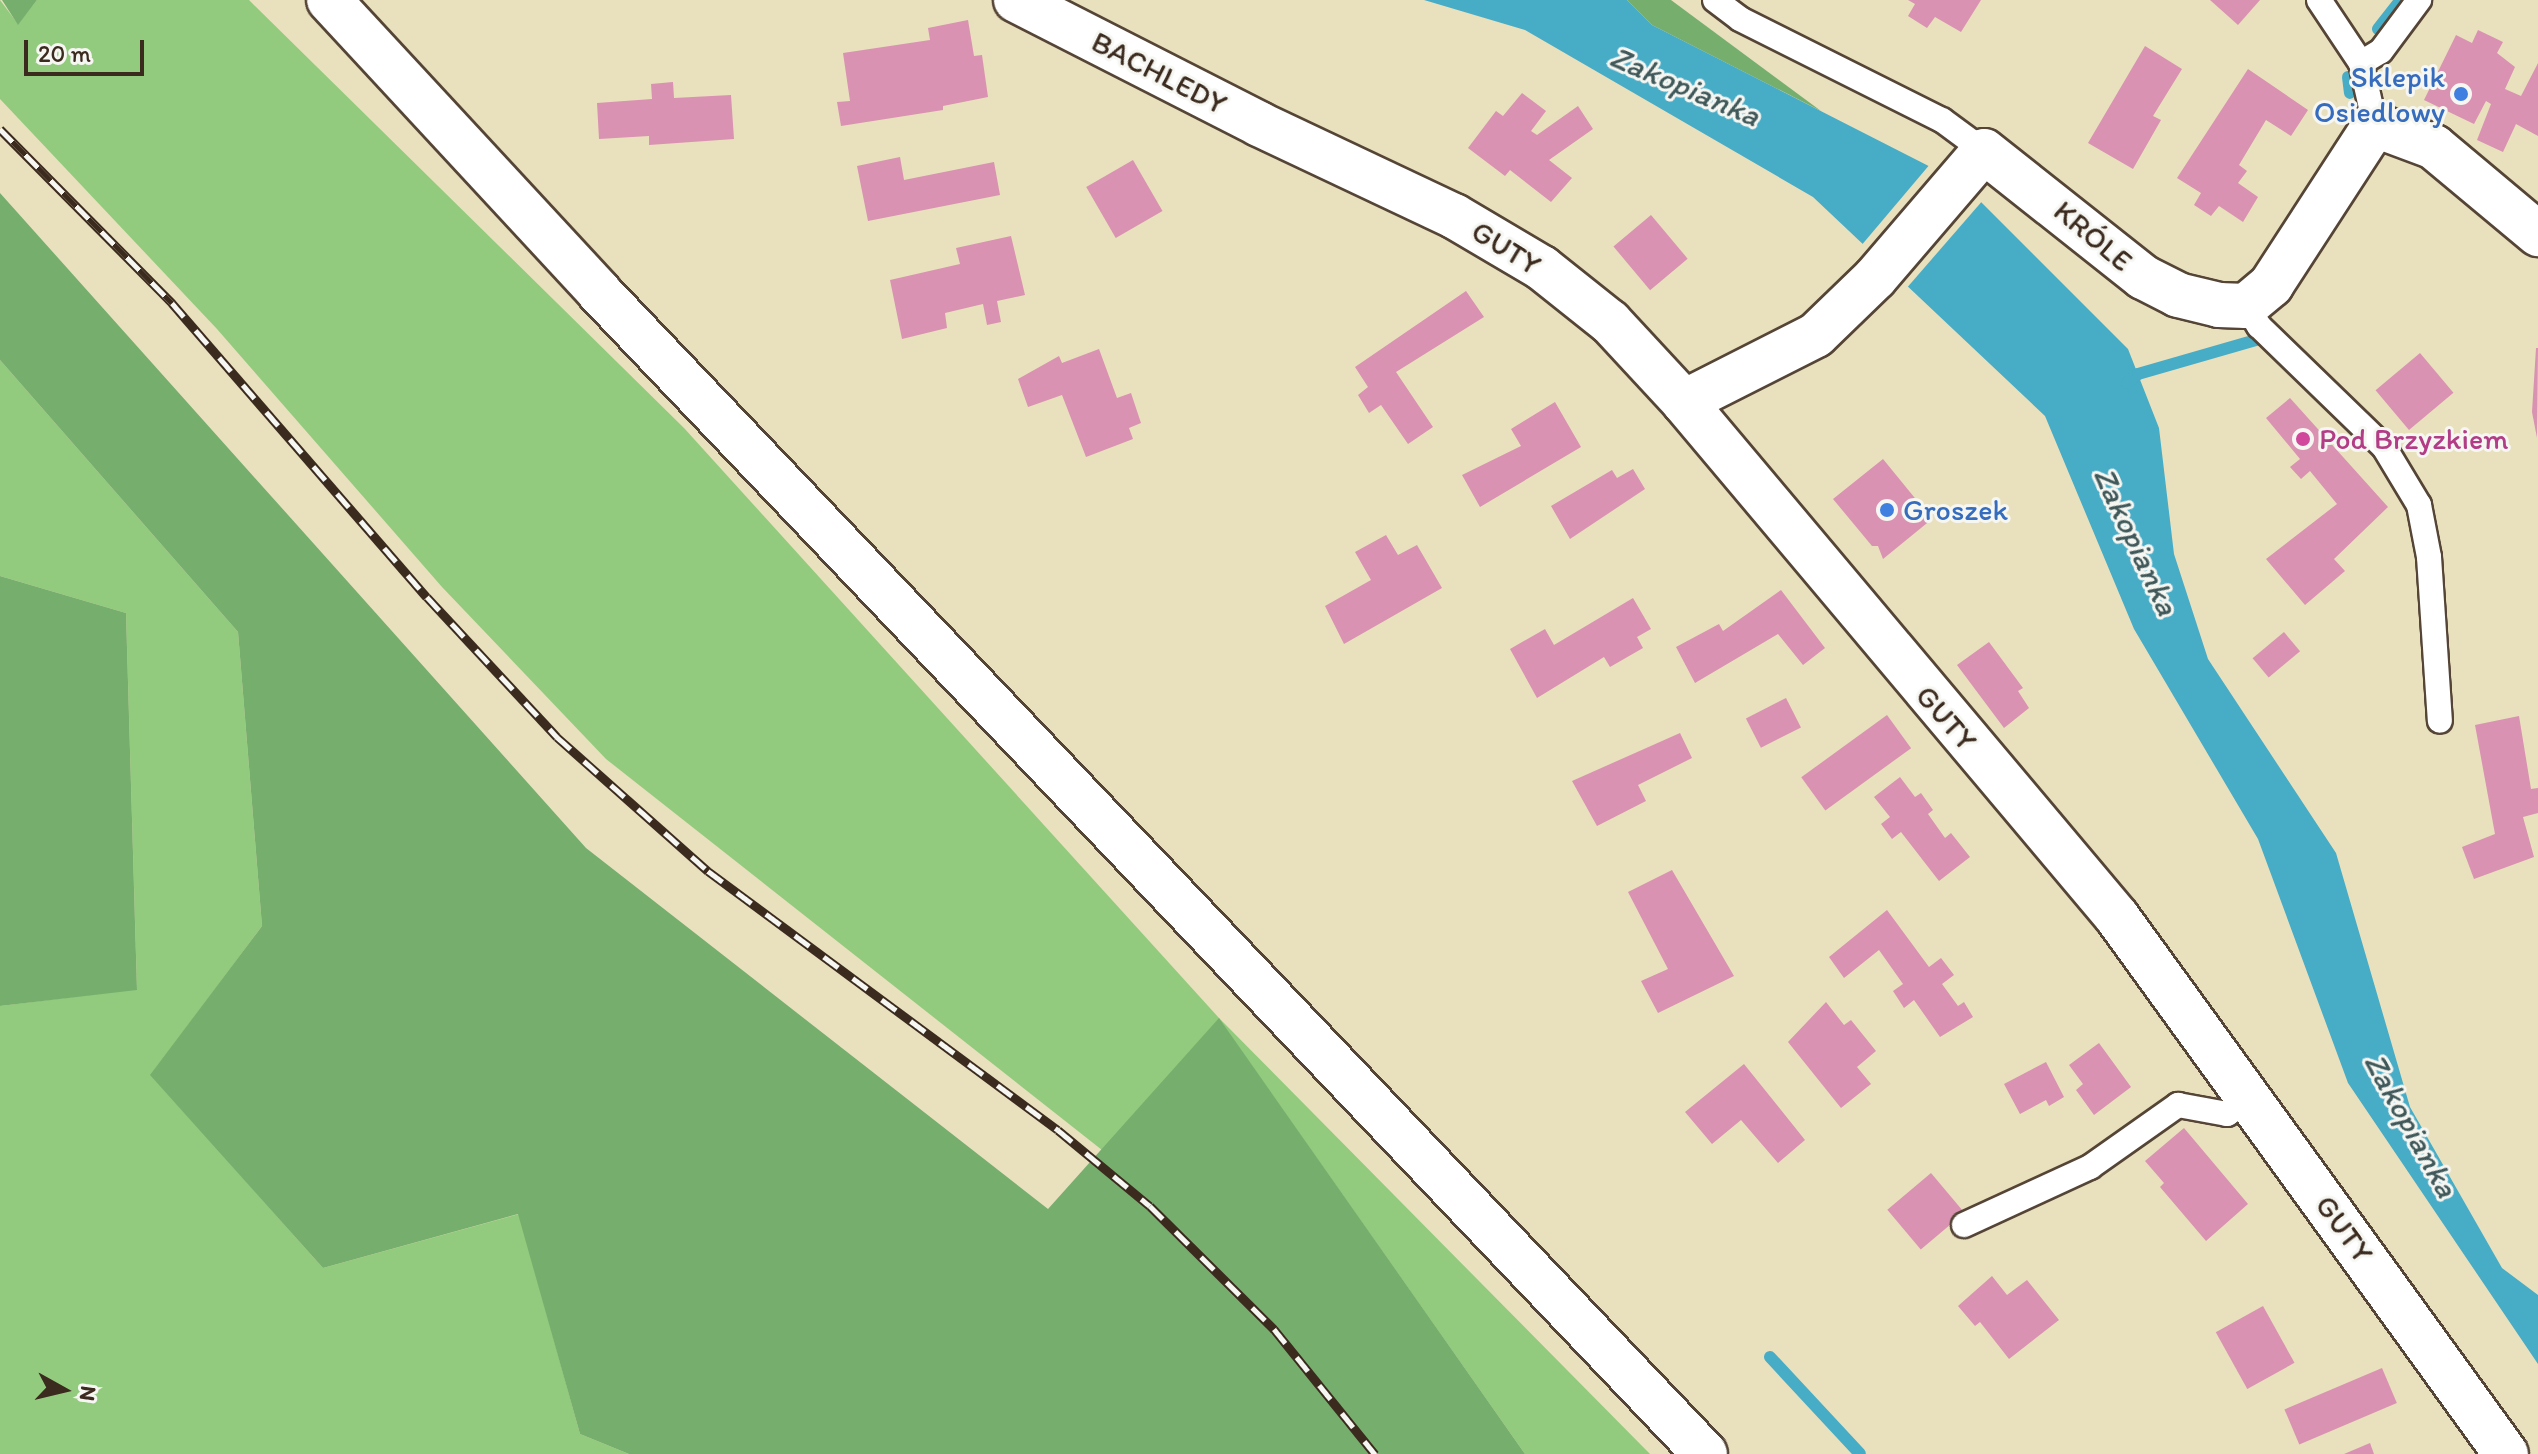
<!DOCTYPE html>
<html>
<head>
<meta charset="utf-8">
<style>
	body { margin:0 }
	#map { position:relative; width:2538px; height:1454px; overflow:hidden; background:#e9e0be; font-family:Itim,sans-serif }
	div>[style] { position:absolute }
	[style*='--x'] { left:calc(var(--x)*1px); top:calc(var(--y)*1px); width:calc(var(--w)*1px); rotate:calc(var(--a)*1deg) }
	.green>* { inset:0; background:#93cb7e }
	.forest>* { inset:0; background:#76af6d }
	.water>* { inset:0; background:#47acc6 }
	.pier>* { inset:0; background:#e9e0be }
	.stream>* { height:12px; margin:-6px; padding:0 6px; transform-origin:6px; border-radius:6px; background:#47acc6 }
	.building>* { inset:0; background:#d992b1; transform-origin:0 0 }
	.roads { filter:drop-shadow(2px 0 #554536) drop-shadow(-2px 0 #554536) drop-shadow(0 2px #554536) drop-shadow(0 -2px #554536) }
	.lane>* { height:24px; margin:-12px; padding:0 12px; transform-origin:12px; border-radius:12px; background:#fff }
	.street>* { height:44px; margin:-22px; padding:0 22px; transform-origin:22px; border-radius:22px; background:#fff }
	.primary>* { height:44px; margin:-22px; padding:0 22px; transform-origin:22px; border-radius:22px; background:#fff }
	.rail>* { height:9px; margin-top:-4.5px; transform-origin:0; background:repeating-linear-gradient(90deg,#f6f6f2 0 18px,#3b2a1e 0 36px); box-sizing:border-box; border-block:2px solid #3b2a1e }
	.dots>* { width:22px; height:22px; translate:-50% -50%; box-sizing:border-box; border:4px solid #f6f6f2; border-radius:50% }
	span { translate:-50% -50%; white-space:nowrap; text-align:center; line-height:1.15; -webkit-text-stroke:6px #f6f6f2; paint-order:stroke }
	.street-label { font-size:30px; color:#3b2a1e }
	.shop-label { font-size:30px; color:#366cbe }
	.right { translate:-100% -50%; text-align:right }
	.left { translate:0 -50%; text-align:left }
	.hotel-label { font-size:30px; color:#b23c85 }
	.water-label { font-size:32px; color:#3f5859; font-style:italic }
	.north { position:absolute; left:24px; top:1350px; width:80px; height:80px; -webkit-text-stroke:6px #f6f6f2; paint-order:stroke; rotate:98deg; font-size:22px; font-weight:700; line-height:32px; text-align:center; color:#3b2a1e }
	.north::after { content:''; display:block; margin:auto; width:28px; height:36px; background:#3b2a1e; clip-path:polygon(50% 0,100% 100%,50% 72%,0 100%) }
	.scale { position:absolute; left:24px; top:40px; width:120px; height:36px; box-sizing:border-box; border:4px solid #3b2a1e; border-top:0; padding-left:10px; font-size:24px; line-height:28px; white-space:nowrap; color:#3b2a1e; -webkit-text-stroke:6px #f6f6f2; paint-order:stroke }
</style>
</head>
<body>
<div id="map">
	<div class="green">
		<div style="clip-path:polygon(0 0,18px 24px,37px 0,249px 0,684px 428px,1219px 1018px,1650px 1454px,1525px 1454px,1219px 1019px,1102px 1150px,606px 759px,442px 587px,217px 329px,0 99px)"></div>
		<div style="clip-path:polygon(0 360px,238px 632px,262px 926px,151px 1075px,323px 1268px,519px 1214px,580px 1434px,629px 1454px,0 1454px,0 1006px,137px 989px,126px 613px,0 576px)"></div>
	</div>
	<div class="forest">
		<div style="clip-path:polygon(2px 0,37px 0,18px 25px)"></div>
		<div style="clip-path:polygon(1627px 0,1671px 0,1821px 111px,1652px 25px)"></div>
		<div style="clip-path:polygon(0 193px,586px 848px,1048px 1209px,1219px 1018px,1525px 1454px,629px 1454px,580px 1434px,518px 1214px,323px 1268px,150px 1075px,262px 926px,238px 632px,0 360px)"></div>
		<div style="clip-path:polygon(0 576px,126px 613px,137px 990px,0 1006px)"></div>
	</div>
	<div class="water">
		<div style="clip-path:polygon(1424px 0,1627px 0,1652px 25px,1962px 183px,2128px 349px,2159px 428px,2174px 554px,2208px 659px,2336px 853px,2410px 1107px,2502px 1268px,2538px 1295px,2538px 1364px,2348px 1083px,2258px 839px,2134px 629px,2045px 416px,1813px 197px,1525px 30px)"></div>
	</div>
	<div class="pier">
		<div style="clip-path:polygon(1931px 163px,1964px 180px,1984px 199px,1905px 290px,1860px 247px)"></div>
	</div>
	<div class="stream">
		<div style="--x:2378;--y:29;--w:37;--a:-52"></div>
		<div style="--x:2348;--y:77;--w:16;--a:83"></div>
		<div style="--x:2127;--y:383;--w:14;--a:-39"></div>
		<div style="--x:2138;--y:374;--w:130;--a:-16.1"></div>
		<div style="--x:1770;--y:1357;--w:132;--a:47.1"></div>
	</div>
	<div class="building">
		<div style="clip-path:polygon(1908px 0,1981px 0,1961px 32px,1935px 17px,1927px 28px,1908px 16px,1915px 4px)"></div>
		<div style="clip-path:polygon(2210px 0,2260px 0,2238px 25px)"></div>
		<div style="clip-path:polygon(968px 20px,974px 56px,982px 55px,988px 97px,943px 106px,943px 110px,841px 126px,837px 102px,850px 101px,843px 53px,930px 40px,928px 28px)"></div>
		<div style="clip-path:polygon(2478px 30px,2503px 42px,2497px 53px,2515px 67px,2505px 89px,2521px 96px,2538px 63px,2538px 136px,2516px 124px,2503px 152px,2477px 140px,2491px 104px,2486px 101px,2474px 124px,2424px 100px,2456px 35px,2472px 43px)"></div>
		<div style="clip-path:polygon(2145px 46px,2182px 69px,2153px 116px,2161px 120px,2133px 169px,2088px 143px)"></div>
		<div style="clip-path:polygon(2248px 69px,2308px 110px,2291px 136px,2266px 120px,2239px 165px,2247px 171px,2238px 183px,2258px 197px,2243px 222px,2219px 206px,2211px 216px,2194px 205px,2201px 193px,2177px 178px)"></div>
		<div style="clip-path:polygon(673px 82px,674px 98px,731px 95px,734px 139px,649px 145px,649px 136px,599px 139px,597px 103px,652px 99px,651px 84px)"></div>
		<div style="clip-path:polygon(1522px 93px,1546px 111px,1531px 131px,1537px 135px,1578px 106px,1593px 129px,1549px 160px,1572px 178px,1551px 202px,1510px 170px,1505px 176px,1468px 148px,1496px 111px,1503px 116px)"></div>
		<div style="clip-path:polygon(900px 157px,904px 180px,994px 162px,1000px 195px,868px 221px,857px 166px)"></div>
		<div style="left:1133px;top:160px;width:59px;height:54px;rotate:60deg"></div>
		<div style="left:1651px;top:215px;width:57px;height:49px;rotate:50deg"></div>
		<div style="clip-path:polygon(1011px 236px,1025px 295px,997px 301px,1001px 322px,987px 325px,983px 304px,945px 313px,947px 328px,902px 339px,890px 280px,960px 264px,956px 248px)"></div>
		<div style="clip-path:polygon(1466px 291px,1484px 317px,1396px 372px,1433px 427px,1408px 444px,1381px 405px,1369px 413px,1358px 395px,1368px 387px,1355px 367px)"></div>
		<div style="clip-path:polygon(2536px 348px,2538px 348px,2537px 438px,2532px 412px)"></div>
		<div style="clip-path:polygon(1099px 349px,1117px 398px,1131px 393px,1141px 423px,1129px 428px,1133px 439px,1086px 457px,1062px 395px,1028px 407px,1018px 379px,1059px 356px,1062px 363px)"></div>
		<div style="left:2420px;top:353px;width:52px;height:58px;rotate:50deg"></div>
		<div style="clip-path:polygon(2290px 398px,2388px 507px,2334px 559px,2345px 571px,2305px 605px,2266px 559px,2337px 504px,2310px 471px,2301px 479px,2290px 467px,2300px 459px,2266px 418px)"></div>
		<div style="clip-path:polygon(1555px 402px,1581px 447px,1480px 507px,1462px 475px,1521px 446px,1511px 429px)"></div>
		<div style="clip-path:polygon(1883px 459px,1932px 519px,1883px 559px,1878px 546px,1872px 546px,1833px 499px)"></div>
		<div style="clip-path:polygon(1633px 469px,1645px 489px,1570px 539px,1551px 506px,1612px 470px,1617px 478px)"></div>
		<div style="clip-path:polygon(1386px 535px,1398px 555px,1417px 545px,1442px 588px,1344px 644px,1325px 606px,1371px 580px,1355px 552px)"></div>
		<div style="clip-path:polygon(1781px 590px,1825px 648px,1803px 665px,1778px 634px,1695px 683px,1676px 647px,1719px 624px,1723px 631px)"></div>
		<div style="clip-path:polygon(1633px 598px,1651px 629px,1637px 637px,1643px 648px,1610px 667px,1604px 657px,1537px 698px,1510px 649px,1545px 629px,1554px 645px)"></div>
		<div style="left:2284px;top:632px;width:25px;height:41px;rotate:50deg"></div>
		<div style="clip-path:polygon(1989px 642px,2023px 688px,2018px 691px,2029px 708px,2004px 728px,1957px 665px)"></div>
		<div style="left:1786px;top:698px;width:33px;height:45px;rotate:63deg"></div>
		<div style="left:1887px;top:715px;width:41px;height:106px;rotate:54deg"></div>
		<div style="clip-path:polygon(2519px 716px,2531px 789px,2538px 788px,2538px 813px,2523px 817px,2534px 857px,2474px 879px,2462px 847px,2495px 834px,2475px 725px)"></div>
		<div style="clip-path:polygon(1680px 733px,1692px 758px,1638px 785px,1646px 801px,1597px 826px,1572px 781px)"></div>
		<div style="clip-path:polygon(1900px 777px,1915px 797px,1921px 793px,1933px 810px,1928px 814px,1945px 838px,1951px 833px,1970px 857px,1939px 881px,1901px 832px,1892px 839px,1881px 824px,1890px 817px,1874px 797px)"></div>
		<div style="clip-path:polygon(1672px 870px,1734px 976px,1658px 1013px,1641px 981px,1668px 969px,1628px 892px)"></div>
		<div style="clip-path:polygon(1887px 910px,1929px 967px,1941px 958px,1954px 975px,1942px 984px,1958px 1006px,1964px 1002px,1973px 1017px,1940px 1037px,1914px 1000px,1904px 1008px,1893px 991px,1903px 984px,1879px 950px,1844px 978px,1829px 957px)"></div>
		<div style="clip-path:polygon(1826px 1002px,1844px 1025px,1851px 1020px,1876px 1051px,1857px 1067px,1871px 1084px,1841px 1108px,1788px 1042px)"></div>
		<div style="clip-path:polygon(2099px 1043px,2131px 1087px,2094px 1115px,2076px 1090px,2083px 1084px,2069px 1065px)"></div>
		<div style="clip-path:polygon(2046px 1062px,2064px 1097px,2049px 1106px,2046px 1100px,2020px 1114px,2004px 1084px)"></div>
		<div style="clip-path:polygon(1744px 1064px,1805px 1140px,1778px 1163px,1741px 1120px,1712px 1144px,1685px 1112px)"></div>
		<div style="clip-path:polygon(2184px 1128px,2248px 1204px,2206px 1241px,2160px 1187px,2164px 1183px,2145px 1161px)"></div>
		<div style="left:1931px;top:1173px;width:52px;height:57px;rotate:50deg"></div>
		<div style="clip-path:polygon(1992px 1276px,2007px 1295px,2027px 1280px,2059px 1320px,2009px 1359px,1980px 1322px,1975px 1326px,1958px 1306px)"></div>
		<div style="left:2263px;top:1306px;width:65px;height:54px;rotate:61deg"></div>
		<div style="left:2382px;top:1368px;width:38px;height:106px;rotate:67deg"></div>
		<div style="clip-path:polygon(2370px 1443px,2374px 1454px,2344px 1454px)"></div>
	</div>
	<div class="roads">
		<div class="lane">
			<div style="--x:1715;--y:0;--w:31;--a:37"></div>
			<div style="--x:1740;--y:19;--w:226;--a:26.6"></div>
			<div style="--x:1942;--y:120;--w:52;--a:36.4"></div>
			<div style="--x:2319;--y:0;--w:76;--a:56.3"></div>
			<div style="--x:2361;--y:63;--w:64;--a:77.3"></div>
			<div style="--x:2361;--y:63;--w:23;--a:-31"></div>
			<div style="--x:2381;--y:51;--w:64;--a:-53.3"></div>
			<div style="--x:2246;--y:306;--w:24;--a:57"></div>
			<div style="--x:2259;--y:326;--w:174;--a:44.1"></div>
			<div style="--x:2384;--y:447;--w:68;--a:58.9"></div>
			<div style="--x:2419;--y:505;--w:53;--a:79.1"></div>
			<div style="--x:2429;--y:557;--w:164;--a:86.2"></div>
			<div style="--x:1964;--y:1225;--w:139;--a:-24.7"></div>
			<div style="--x:2090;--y:1167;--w:108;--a:-35.2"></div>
			<div style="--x:2178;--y:1105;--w:50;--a:10.4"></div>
			<div style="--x:2227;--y:1114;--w:27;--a:-34"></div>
		</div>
		<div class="street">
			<div style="--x:1016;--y:0;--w:273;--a:27"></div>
			<div style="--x:1259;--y:124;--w:216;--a:25.3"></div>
			<div style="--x:1454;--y:216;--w:102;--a:30.6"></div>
			<div style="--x:1542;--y:268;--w:87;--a:38.5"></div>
			<div style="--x:1610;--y:322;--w:109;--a:47.2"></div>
			<div style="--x:1684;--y:402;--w:673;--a:49.94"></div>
			<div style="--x:2117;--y:917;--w:663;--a:54.08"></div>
			<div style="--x:1684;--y:402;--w:148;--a:-26.9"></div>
			<div style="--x:1816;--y:335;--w:82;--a:-44"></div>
			<div style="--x:1875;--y:278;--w:167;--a:-49.4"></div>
			<div style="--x:1984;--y:151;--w:203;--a:38.4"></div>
			<div style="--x:2143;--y:277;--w:39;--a:27"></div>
			<div style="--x:2178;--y:295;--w:42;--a:13.7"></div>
			<div style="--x:2219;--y:305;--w:27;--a:2"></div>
			<div style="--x:2246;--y:306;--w:33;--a:-40"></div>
			<div style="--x:2271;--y:285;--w:191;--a:-57"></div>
			<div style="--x:2375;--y:125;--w:63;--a:20.4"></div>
			<div style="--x:2434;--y:147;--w:136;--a:39.9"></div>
		</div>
		<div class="primary">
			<div style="--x:329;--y:0;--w:398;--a:47.2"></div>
			<div style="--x:599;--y:292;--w:1604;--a:46.41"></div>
		</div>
	</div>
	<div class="rail">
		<div style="--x:0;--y:129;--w:245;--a:45.3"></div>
		<div style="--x:172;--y:303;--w:389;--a:49.1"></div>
		<div style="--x:427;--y:597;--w:191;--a:47.1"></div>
		<div style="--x:557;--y:737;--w:202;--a:41.6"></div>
		<div style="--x:708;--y:871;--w:435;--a:36.5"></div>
		<div style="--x:1058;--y:1130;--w:119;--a:39.6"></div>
		<div style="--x:1150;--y:1206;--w:175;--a:44.8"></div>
		<div style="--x:1274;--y:1329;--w:161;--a:51.1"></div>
	</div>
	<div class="dots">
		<div style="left:2461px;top:94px;background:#3f7fe0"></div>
		<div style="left:2303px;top:439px;background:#d1479c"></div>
		<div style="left:1887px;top:510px;background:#3f7fe0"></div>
	</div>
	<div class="street-label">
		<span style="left:1159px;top:73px;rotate:27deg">BACHLEDY</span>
		<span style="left:2093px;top:236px;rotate:40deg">KRÓLE</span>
		<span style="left:1506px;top:248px;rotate:32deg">GUTY</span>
		<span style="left:1946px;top:718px;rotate:49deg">GUTY</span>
		<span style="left:2344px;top:1229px;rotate:54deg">GUTY</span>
	</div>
	<div class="shop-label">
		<span class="right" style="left:2445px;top:94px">Sklepik<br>Osiedlowy</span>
		<span class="left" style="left:1903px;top:510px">Groszek</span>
	</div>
	<div class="hotel-label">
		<span class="left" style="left:2319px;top:439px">Pod Brzyzkiem</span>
	</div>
	<div class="water-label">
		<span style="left:1685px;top:86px;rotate:23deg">Zakopianka</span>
		<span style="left:2136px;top:541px;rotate:65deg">Zakopianka</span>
		<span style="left:2411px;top:1125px;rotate:61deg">Zakopianka</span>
	</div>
	<div class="north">N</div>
	<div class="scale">20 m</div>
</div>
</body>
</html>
